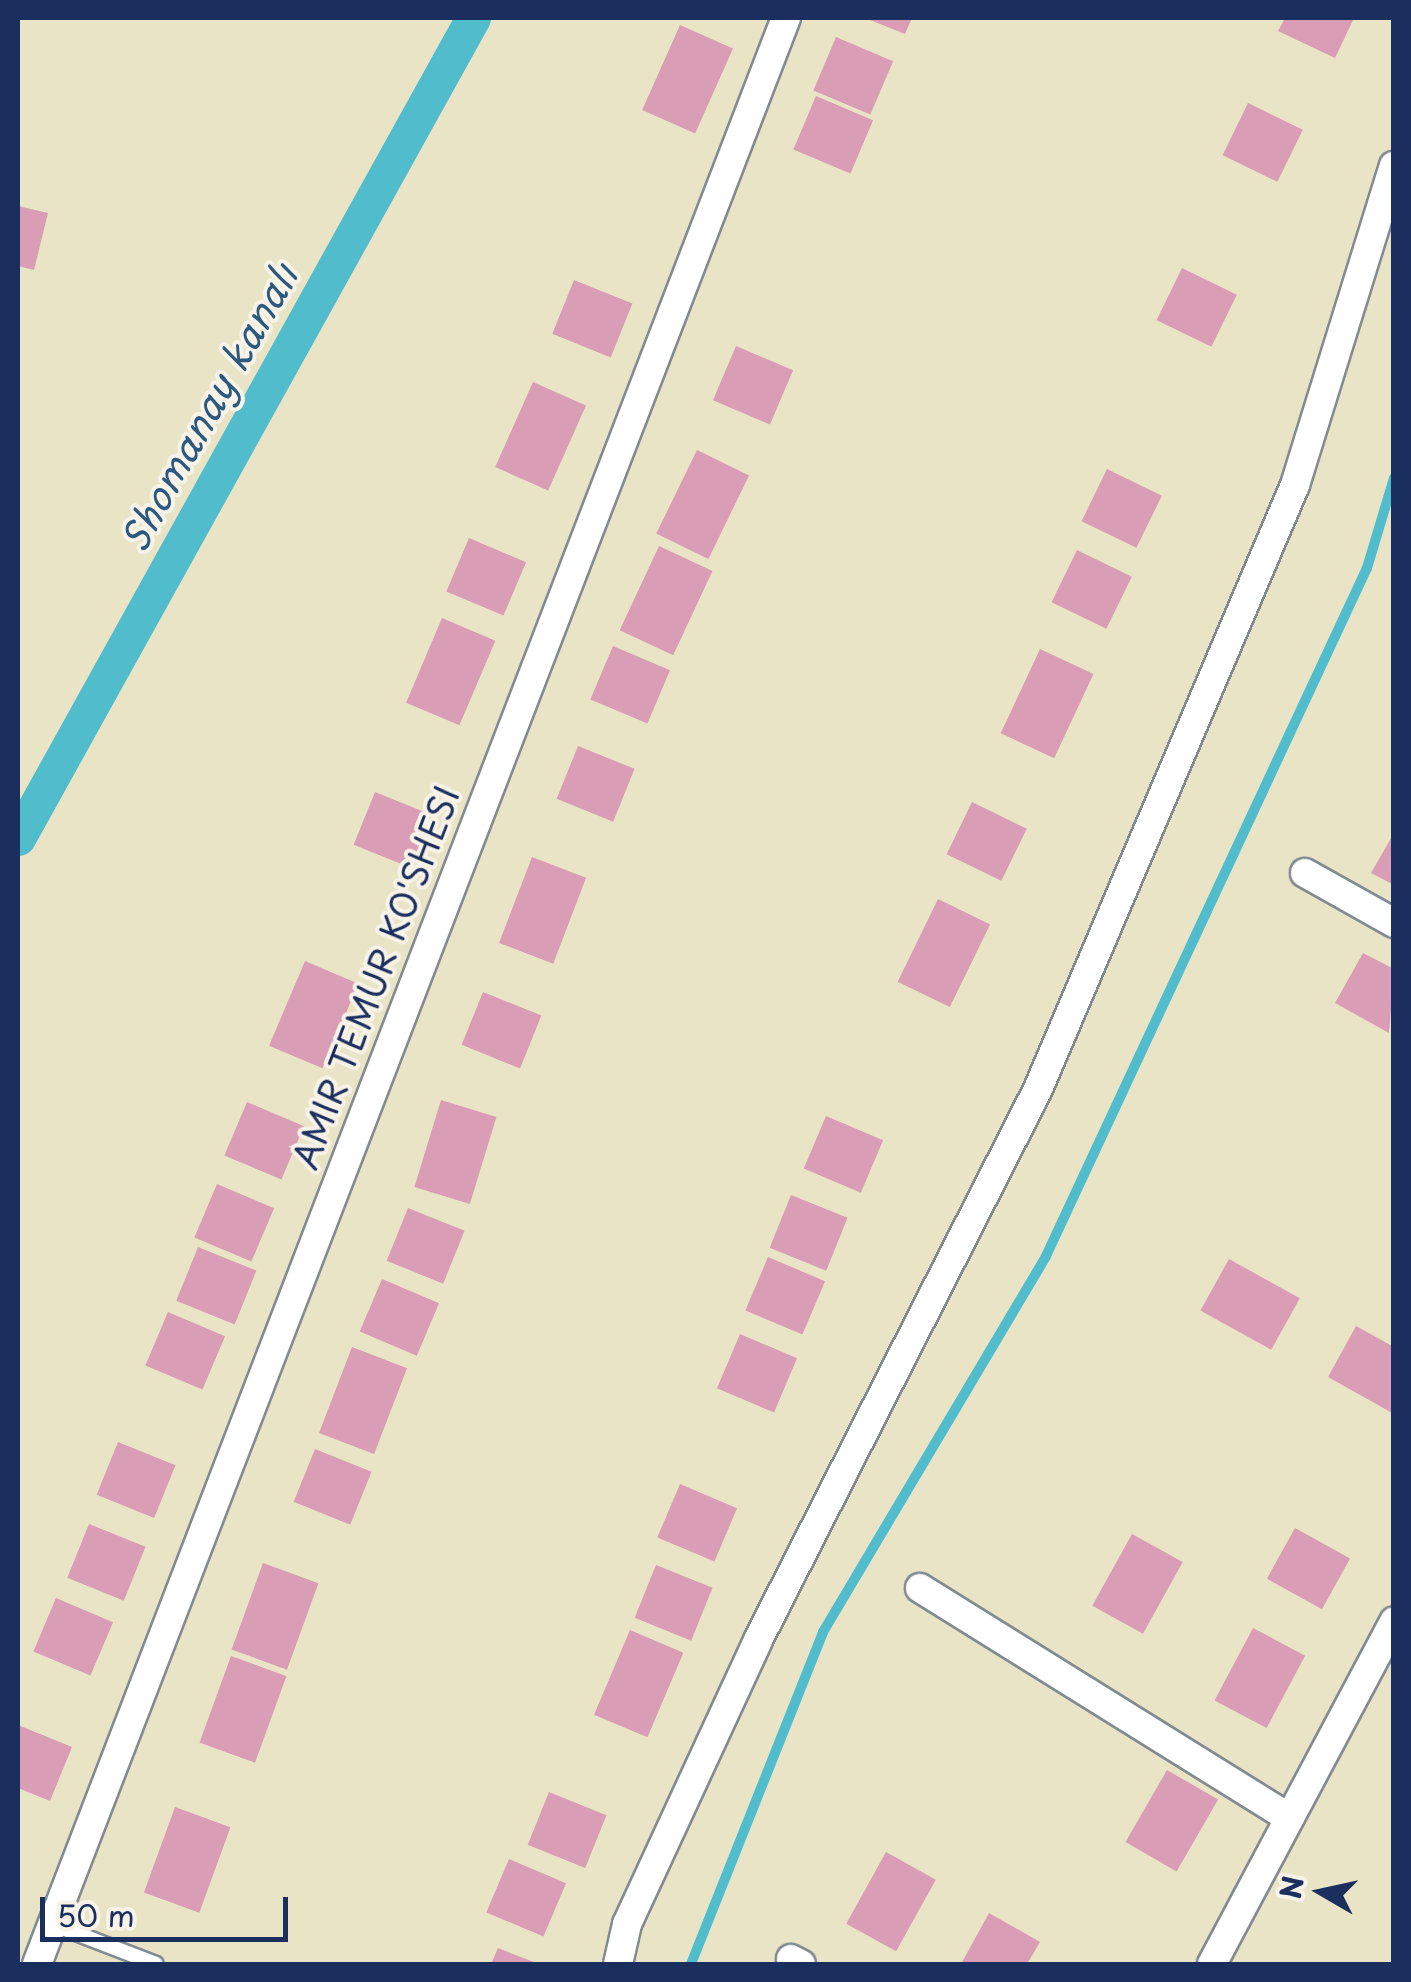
<!DOCTYPE html>
<html>
<head>
<meta charset="utf-8">
<style>
	body { margin:0 }
	#map { position:relative; width:1411px; height:1982px; overflow:hidden; background:#eae4c6; font-family:"Playpen Sans",sans-serif }
	div>[style] { position:absolute }
	[style*='--x'] { left:calc(var(--x)*1px); top:calc(var(--y)*1px); width:calc(var(--w)*1px); rotate:calc(var(--a)*1deg) }
	.stream>* { height:10px; margin:-5px; padding:0 5px; transform-origin:5px; border-radius:5px; background:#51bccc }
	.canal>* { height:35px; margin:-17.5px; padding:0 17.5px; transform-origin:17.5px; border-radius:17.5px; background:#51bccc }
	.building>* { inset:0; background:#d99db5; transform-origin:0 0 }
	.roads { filter:drop-shadow(2px 0 #828a92) drop-shadow(-2px 0 #828a92) drop-shadow(0 2px #828a92) drop-shadow(0 -2px #828a92) }
	.service>* { height:14px; margin:-7px; padding:0 7px; transform-origin:7px; border-radius:7px; background:#fff }
	.minor>* { height:28px; margin:-14px; padding:0 14px; transform-origin:14px; border-radius:14px; background:#fff }
	span { translate:-50% -50%; white-space:nowrap; text-align:center; line-height:1.15; -webkit-text-stroke:8px #f7f3e8; paint-order:stroke }
	.street-label { font-size:35px; color:#1b2f5e }
	.water-label { font-size:38px; color:#2b597f; font-style:italic }
	.frame { position:absolute; inset:0; border:20px solid #1b2f5e; pointer-events:none }
	.north { position:absolute; left:1271px; top:1842px; width:100px; height:100px; -webkit-text-stroke:8px #f7f3e8; paint-order:stroke; rotate:279deg; font-size:28px; font-weight:700; line-height:40px; text-align:center; color:#1b2f5e }
	.north::after { content:''; display:block; margin:auto; width:35px; height:45px; background:#1b2f5e; clip-path:polygon(50% 0,100% 100%,50% 72%,0 100%) }
	.scale { position:absolute; left:40px; top:1897px; width:248px; height:45px; box-sizing:border-box; border:5px solid #1b2f5e; border-top:0; padding-left:12px; font-size:30px; line-height:35px; white-space:nowrap; color:#1b2f5e; -webkit-text-stroke:8px #f7f3e8; paint-order:stroke }
</style>
</head>
<body>
<div id="map">
	<div class="stream">
		<div style="--x:691;--y:1964;--w:357;--a:-68.3"></div>
		<div style="--x:823;--y:1632;--w:437;--a:-59.3"></div>
		<div style="--x:1046;--y:1256;--w:759;--a:-64.99"></div>
		<div style="--x:1367;--y:568;--w:94;--a:-73.3"></div>
	</div>
	<div class="canal">
		<div style="--x:18;--y:838;--w:938;--a:-60.98"></div>
	</div>
	<div class="building">
		<div style="clip-path:polygon(865px 18px,912px 18px,905px 34px)"></div>
		<div style="clip-path:polygon(1285px 18px,1354px 18px,1335px 58px,1278px 31px)"></div>
		<div style="left:680px;top:25px;width:58px;height:93px;rotate:24deg"></div>
		<div style="left:836px;top:37px;width:62px;height:58px;rotate:23deg"></div>
		<div style="left:816px;top:96px;width:62px;height:58px;rotate:23deg"></div>
		<div style="left:1248px;top:103px;width:61px;height:58px;rotate:26deg"></div>
		<div style="clip-path:polygon(18px 206px,48px 213px,34px 270px,18px 266px)"></div>
		<div style="left:1182px;top:268px;width:61px;height:58px;rotate:26deg"></div>
		<div style="left:574px;top:280px;width:63px;height:58px;rotate:22deg"></div>
		<div style="left:736px;top:346px;width:62px;height:59px;rotate:23deg"></div>
		<div style="left:533px;top:382px;width:58px;height:93px;rotate:24deg"></div>
		<div style="left:697px;top:450px;width:58px;height:93px;rotate:26deg"></div>
		<div style="left:1107px;top:469px;width:61px;height:58px;rotate:26deg"></div>
		<div style="left:469px;top:538px;width:62px;height:58px;rotate:23deg"></div>
		<div style="left:659px;top:546px;width:59px;height:93px;rotate:25deg"></div>
		<div style="left:1077px;top:550px;width:61px;height:58px;rotate:26deg"></div>
		<div style="left:442px;top:618px;width:58px;height:92px;rotate:23deg"></div>
		<div style="left:613px;top:646px;width:62px;height:58px;rotate:23deg"></div>
		<div style="left:1040px;top:649px;width:59px;height:93px;rotate:25deg"></div>
		<div style="left:578px;top:746px;width:61px;height:57px;rotate:22deg"></div>
		<div style="left:375px;top:792px;width:62px;height:57px;rotate:22deg"></div>
		<div style="left:972px;top:802px;width:61px;height:58px;rotate:26deg"></div>
		<div style="clip-path:polygon(1394px 833px,1394px 885px,1371px 873px)"></div>
		<div style="left:532px;top:857px;width:58px;height:92px;rotate:21deg"></div>
		<div style="left:938px;top:899px;width:58px;height:92px;rotate:26deg"></div>
		<div style="clip-path:polygon(1363px 953px,1394px 969px,1389px 1033px,1335px 1003px)"></div>
		<div style="left:305px;top:961px;width:58px;height:92px;rotate:23deg"></div>
		<div style="left:483px;top:992px;width:63px;height:57px;rotate:22deg"></div>
		<div style="left:441px;top:1100px;width:58px;height:91px;rotate:17deg"></div>
		<div style="left:247px;top:1102px;width:62px;height:58px;rotate:23deg"></div>
		<div style="left:826px;top:1116px;width:62px;height:57px;rotate:23deg"></div>
		<div style="left:217px;top:1184px;width:62px;height:58px;rotate:23deg"></div>
		<div style="left:791px;top:1195px;width:61px;height:57px;rotate:22deg"></div>
		<div style="left:408px;top:1208px;width:61px;height:57px;rotate:22deg"></div>
		<div style="left:198px;top:1247px;width:63px;height:58px;rotate:22deg"></div>
		<div style="left:768px;top:1257px;width:62px;height:58px;rotate:23deg"></div>
		<div style="left:1229px;top:1259px;width:81px;height:59px;rotate:29deg"></div>
		<div style="left:382px;top:1279px;width:62px;height:57px;rotate:23deg"></div>
		<div style="left:168px;top:1312px;width:62px;height:58px;rotate:23deg"></div>
		<div style="clip-path:polygon(1356px 1326px,1394px 1347px,1394px 1414px,1328px 1377px)"></div>
		<div style="left:740px;top:1334px;width:62px;height:59px;rotate:23deg"></div>
		<div style="left:352px;top:1347px;width:59px;height:92px;rotate:21deg"></div>
		<div style="left:118px;top:1442px;width:62px;height:57px;rotate:22deg"></div>
		<div style="left:315px;top:1449px;width:61px;height:57px;rotate:22deg"></div>
		<div style="left:680px;top:1484px;width:62px;height:58px;rotate:23deg"></div>
		<div style="left:89px;top:1524px;width:61px;height:58px;rotate:22deg"></div>
		<div style="left:1295px;top:1528px;width:63px;height:58px;rotate:29deg"></div>
		<div style="left:1132px;top:1534px;width:58px;height:82px;rotate:29deg"></div>
		<div style="left:263px;top:1563px;width:59px;height:92px;rotate:20deg"></div>
		<div style="left:656px;top:1565px;width:61px;height:57px;rotate:22deg"></div>
		<div style="left:56px;top:1598px;width:62px;height:58px;rotate:23deg"></div>
		<div style="left:1253px;top:1628px;width:59px;height:82px;rotate:28deg"></div>
		<div style="left:630px;top:1630px;width:58px;height:92px;rotate:23deg"></div>
		<div style="left:231px;top:1656px;width:59px;height:92px;rotate:20deg"></div>
		<div style="clip-path:polygon(18px 1725px,72px 1747px,50px 1801px,18px 1788px)"></div>
		<div style="left:1167px;top:1770px;width:59px;height:83px;rotate:30deg"></div>
		<div style="left:549px;top:1792px;width:62px;height:57px;rotate:22deg"></div>
		<div style="left:175px;top:1807px;width:59px;height:91px;rotate:20deg"></div>
		<div style="left:886px;top:1852px;width:57px;height:82px;rotate:29deg"></div>
		<div style="left:509px;top:1859px;width:62px;height:58px;rotate:23deg"></div>
		<div style="clip-path:polygon(989px 1913px,1040px 1942px,1027px 1964px,961px 1964px)"></div>
		<div style="clip-path:polygon(498px 1948px,539px 1964px,491px 1964px)"></div>
	</div>
	<div class="roads">
		<div class="service">
			<div style="--x:52;--y:1924;--w:111;--a:21"></div>
		</div>
		<div class="minor">
			<div style="--x:1305;--y:873;--w:102;--a:29.3"></div>
			<div style="--x:920;--y:1588;--w:435;--a:31.9"></div>
			<div style="--x:791;--y:1959;--w:11;--a:27"></div>
			<div style="--x:37;--y:1964;--w:2085;--a:-68.95"></div>
			<div style="--x:618;--y:1964;--w:41;--a:-77.3"></div>
			<div style="--x:627;--y:1924;--w:313;--a:-65.2"></div>
			<div style="--x:758;--y:1640;--w:618;--a:-63.06"></div>
			<div style="--x:1038;--y:1089;--w:656;--a:-66.95"></div>
			<div style="--x:1295;--y:485;--w:334;--a:-72.8"></div>
			<div style="--x:1212;--y:1964;--w:388;--a:-62"></div>
		</div>
	</div>
	<div class="street-label">
		<span style="left:375px;top:977px;rotate:-69deg">AMIR TEMUR KO'SHESI</span>
	</div>
	<div class="water-label">
		<span style="left:208px;top:407px;rotate:-61deg">Shomanay kanalı</span>
	</div>
	<div class="frame"></div>
	<div class="north">N</div>
	<div class="scale">50 m</div>
</div>
</body>
</html>
